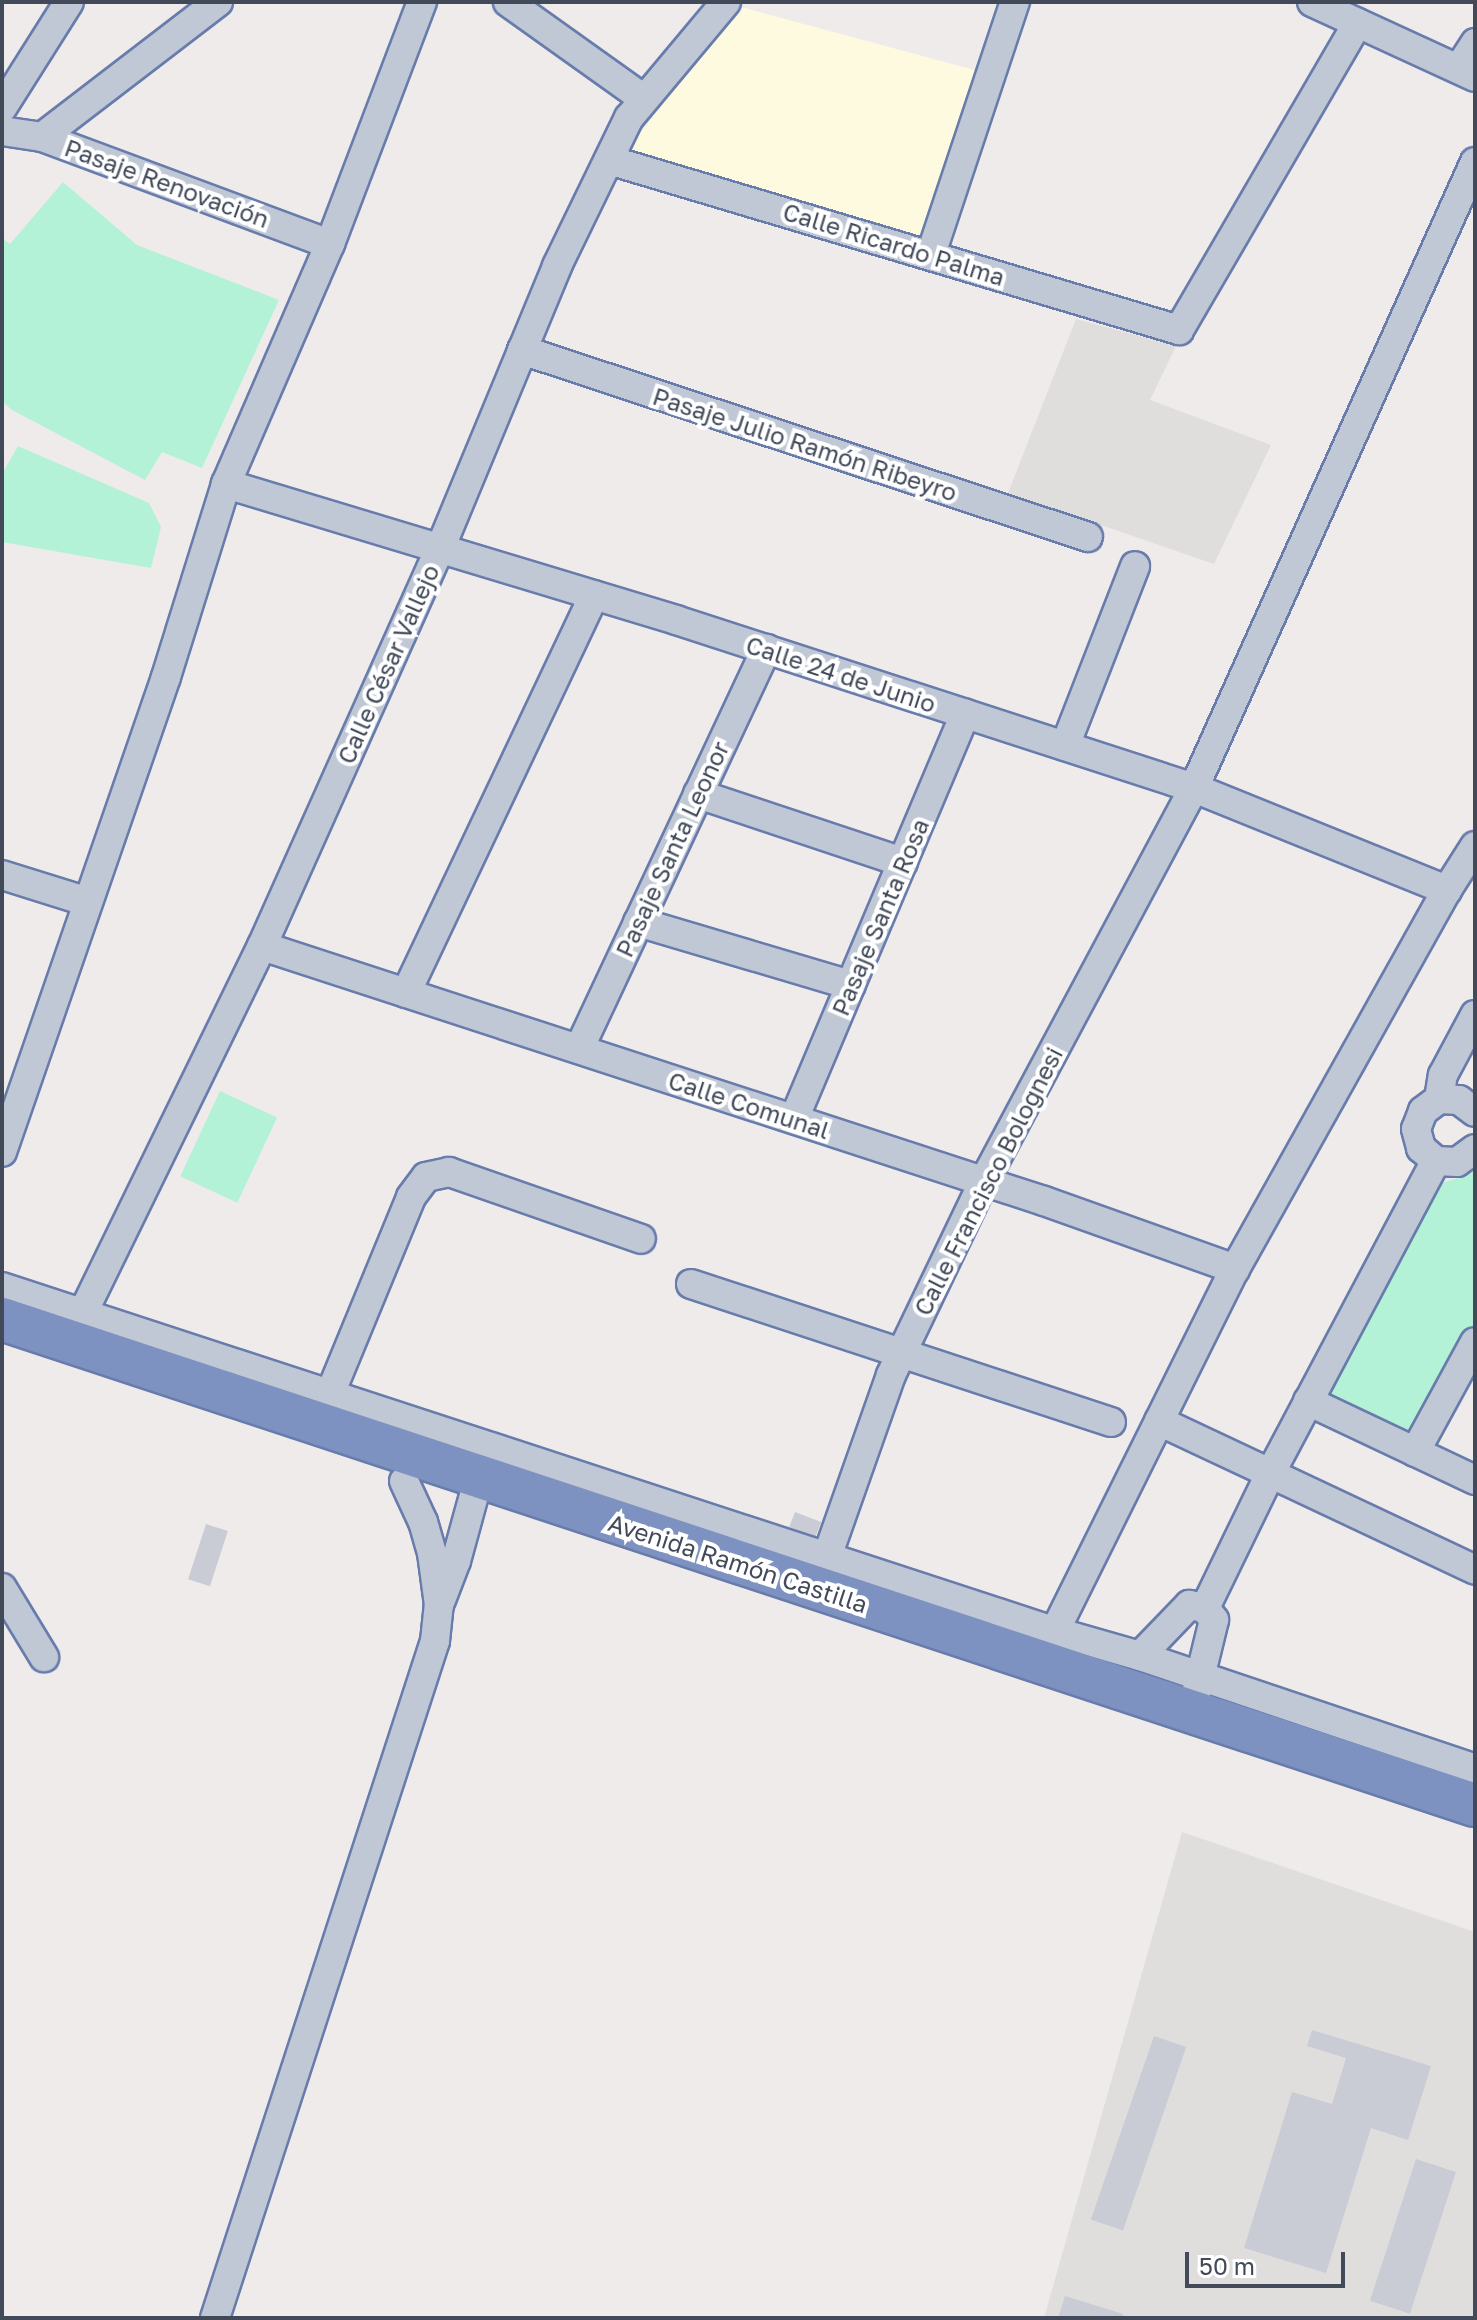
<!DOCTYPE html>
<html>
<head>
<meta charset="utf-8">
<style>
	body { margin:0 }
	#map { position:relative; width:1477px; height:2320px; overflow:hidden; background:#efebeb; font-family:"Golos Text",sans-serif }
	div>[style] { position:absolute }
	[style*='--x'] { left:calc(var(--x)*1px); top:calc(var(--y)*1px); width:calc(var(--w)*1px); rotate:calc(var(--a)*1deg) }
	.commercial>* { inset:0; background:#fdfae0 }
	.education>* { inset:0; background:#e0dddd }
	.green>* { inset:0; background:#b3f2d7; transform-origin:0 0 }
	.building>* { inset:0; background:#c9ccd4; transform-origin:0 0 }
	.roads { filter:drop-shadow(2px 0 #687cac) drop-shadow(-2px 0 #687cac) drop-shadow(0 2px #687cac) drop-shadow(0 -2px #687cac) }
	.minor>* { height:28px; margin:-14px; padding:0 14px; transform-origin:14px; border-radius:14px; background:#c0c7d5 }
	.highway>* { height:42px; margin:-21px; padding:0 21px; transform-origin:21px; border-radius:21px; background:#7d92c0 }
	span { translate:-50% -50%; white-space:nowrap; text-align:center; line-height:1.15; -webkit-text-stroke:8px #fff; paint-order:stroke }
	.street-label { font-size:24px; color:#424a5a }
	.frame { position:absolute; inset:0; border:4px solid #424a5a; pointer-events:none }
	.scale { position:absolute; left:1185px; top:2252px; width:160px; height:36px; box-sizing:border-box; border:4px solid #424a5a; border-top:0; padding-left:10px; font-size:24px; line-height:28px; white-space:nowrap; color:#424a5a; -webkit-text-stroke:6px #fff; paint-order:stroke }
</style>
</head>
<body>
<div id="map">
	<div class="commercial">
		<div style="clip-path:polygon(741px 7px,982px 72px,924px 241px,627px 149px)"></div>
	</div>
	<div class="education">
		<div style="clip-path:polygon(1076px 319px,1176px 346px,1150px 400px,1271px 445px,1214px 564px,1008px 493px)"></div>
		<div style="clip-path:polygon(1182px 1832px,1475px 1932px,1475px 2318px,1044px 2318px)"></div>
	</div>
	<div class="green">
		<div style="clip-path:polygon(63px 182px,137px 245px,279px 300px,202px 468px,162px 452px,145px 480px,12px 410px,2px 401px,2px 238px,10px 244px)"></div>
		<div style="clip-path:polygon(18px 446px,149px 503px,161px 527px,151px 568px,2px 542px,2px 474px)"></div>
		<div style="left:220px;top:1091px;width:63px;height:94px;rotate:25deg"></div>
		<div style="clip-path:polygon(1475px 1161px,1475px 1324px,1415px 1435px,1402px 1437px,1325px 1398px,1438px 1184px,1461px 1177px)"></div>
	</div>
	<div class="building">
		<div style="left:795px;top:1512px;width:28px;height:16px;rotate:21deg"></div>
		<div style="left:206px;top:1524px;width:23px;height:58px;rotate:18deg"></div>
		<div style="clip-path:polygon(1312px 2030px,1431px 2066px,1408px 2140px,1371px 2128px,1326px 2273px,1244px 2248px,1292px 2092px,1332px 2104px,1346px 2058px,1307px 2046px)"></div>
		<div style="left:1154px;top:2036px;width:34px;height:194px;rotate:19deg"></div>
		<div style="left:1416px;top:2159px;width:42px;height:149px;rotate:18deg"></div>
		<div style="clip-path:polygon(1065px 2296px,1123px 2314px,1123px 2318px,1058px 2318px)"></div>
	</div>
	<div class="roads">
		<div class="minor">
			<div style="--x:508;--y:2;--w:167;--a:35.5"></div>
			<div style="--x:1312;--y:2;--w:179;--a:24.7"></div>
			<div style="--x:1459;--y:68;--w:30;--a:-57"></div>
			<div style="--x:2;--y:108;--w:125;--a:-57.7"></div>
			<div style="--x:2;--y:131;--w:40;--a:8.5"></div>
			<div style="--x:42;--y:137;--w:307;--a:20.4"></div>
			<div style="--x:42;--y:137;--w:222;--a:-37.5"></div>
			<div style="--x:609;--y:160;--w:595;--a:16.61"></div>
			<div style="--x:1179;--y:330;--w:355;--a:-59.8"></div>
			<div style="--x:931;--y:254;--w:266;--a:-71.6"></div>
			<div style="--x:522;--y:350;--w:596;--a:18.28"></div>
			<div style="--x:226;--y:484;--w:470;--a:16.8"></div>
			<div style="--x:676;--y:620;--w:545;--a:17.97"></div>
			<div style="--x:1194;--y:788;--w:273;--a:22"></div>
			<div style="--x:1065;--y:746;--w:193;--a:-68.7"></div>
			<div style="--x:698;--y:794;--w:216;--a:18.4"></div>
			<div style="--x:2;--y:875;--w:90;--a:17.4"></div>
			<div style="--x:638;--y:922;--w:222;--a:16.5"></div>
			<div style="--x:262;--y:946;--w:823;--a:18.06"></div>
			<div style="--x:1044;--y:1201;--w:203;--a:19.6"></div>
			<div style="--x:406;--y:993;--w:440;--a:-64.7"></div>
			<div style="--x:579;--y:1049;--w:442;--a:-64.9"></div>
			<div style="--x:1439;--y:1099;--w:24;--a:-81"></div>
			<div style="--x:1443;--y:1075;--w:68;--a:-61.9"></div>
			<div style="--x:1475;--y:1112;--w:20;--a:-143"></div>
			<div style="--x:1459;--y:1100;--w:20;--a:-177"></div>
			<div style="--x:1439;--y:1099;--w:20;--a:143"></div>
			<div style="--x:1423;--y:1111;--w:19;--a:111"></div>
			<div style="--x:1416;--y:1129;--w:20;--a:75"></div>
			<div style="--x:1421;--y:1148;--w:20;--a:41"></div>
			<div style="--x:1436;--y:1161;--w:21;--a:3"></div>
			<div style="--x:1457;--y:1162;--w:22;--a:-36"></div>
			<div style="--x:794;--y:1119;--w:440;--a:-67.1"></div>
			<div style="--x:2;--y:1152;--w:503;--a:-70.95"></div>
			<div style="--x:166;--y:677;--w:202;--a:-72.7"></div>
			<div style="--x:226;--y:484;--w:262;--a:-66.6"></div>
			<div style="--x:330;--y:244;--w:259;--a:-69.2"></div>
			<div style="--x:691;--y:1284;--w:442;--a:18.2"></div>
			<div style="--x:2;--y:1287;--w:1106;--a:18.12"></div>
			<div style="--x:1053;--y:1631;--w:91;--a:16"></div>
			<div style="--x:1140;--y:1656;--w:354;--a:18.6"></div>
			<div style="--x:75;--y:1329;--w:426;--a:-64"></div>
			<div style="--x:262;--y:946;--w:435;--a:-65.9"></div>
			<div style="--x:440;--y:549;--w:306;--a:-67.5"></div>
			<div style="--x:557;--y:266;--w:165;--a:-64.1"></div>
			<div style="--x:629;--y:118;--w:151;--a:-50.1"></div>
			<div style="--x:1308;--y:1401;--w:185;--a:25.3"></div>
			<div style="--x:323;--y:1411;--w:231;--a:-67.6"></div>
			<div style="--x:411;--y:1197;--w:25;--a:-53"></div>
			<div style="--x:426;--y:1177;--w:24;--a:-12"></div>
			<div style="--x:449;--y:1172;--w:203;--a:19.2"></div>
			<div style="--x:1159;--y:1421;--w:349;--a:25.2"></div>
			<div style="--x:1415;--y:1452;--w:125;--a:-61.4"></div>
			<div style="--x:2;--y:1588;--w:81;--a:58.7"></div>
			<div style="--x:816;--y:1588;--w:226;--a:-70.6"></div>
			<div style="--x:891;--y:1375;--w:215;--a:-64.4"></div>
			<div style="--x:984;--y:1181;--w:446;--a:-61.9"></div>
			<div style="--x:1194;--y:788;--w:686;--a:-65.83"></div>
			<div style="--x:441;--y:1600;--w:42;--a:-69"></div>
			<div style="--x:456;--y:1561;--w:87;--a:-74.7"></div>
			<div style="--x:1205;--y:1608;--w:149;--a:-64.1"></div>
			<div style="--x:1270;--y:1474;--w:354;--a:-62.1"></div>
			<div style="--x:1047;--y:1647;--w:422;--a:-63.6"></div>
			<div style="--x:1235;--y:1269;--w:434;--a:-60.8"></div>
			<div style="--x:1447;--y:890;--w:52;--a:-57.5"></div>
			<div style="--x:1140;--y:1656;--w:71;--a:-46.1"></div>
			<div style="--x:1189;--y:1605;--w:16;--a:11"></div>
			<div style="--x:1205;--y:1608;--w:15;--a:53"></div>
			<div style="--x:1214;--y:1620;--w:76;--a:103.7"></div>
			<div style="--x:215;--y:2318;--w:712;--a:-72"></div>
			<div style="--x:435;--y:1641;--w:36;--a:-84"></div>
			<div style="--x:439;--y:1605;--w:52;--a:-97.7"></div>
			<div style="--x:432;--y:1553;--w:32;--a:-106"></div>
			<div style="--x:423;--y:1522;--w:45;--a:-114.9"></div>
		</div>
		<div class="highway">
			<div style="--x:2;--y:1319;--w:1551;--a:18.26"></div>
		</div>
	</div>
	<div class="street-label">
		<span style="left:167px;top:183px;rotate:20deg">Pasaje Renovación</span>
		<span style="left:894px;top:244px;rotate:17deg">Calle Ricardo Palma</span>
		<span style="left:805px;top:444px;rotate:18deg">Pasaje Julio Ramón Ribeyro</span>
		<span style="left:388px;top:664px;rotate:-66deg">Calle César Vallejo</span>
		<span style="left:841px;top:674px;rotate:18deg">Calle 24 de Junio</span>
		<span style="left:672px;top:849px;rotate:-65deg">Pasaje Santa Leonor</span>
		<span style="left:880px;top:917px;rotate:-67deg">Pasaje Santa Rosa</span>
		<span style="left:749px;top:1105px;rotate:18deg">Calle Comunal</span>
		<span style="left:988px;top:1181px;rotate:-63deg">Calle Francisco Bolognesi</span>
		<span style="left:738px;top:1563px;rotate:18deg">Avenida Ramón Castilla</span>
	</div>
	<div class="frame"></div>
	<div class="scale">50 m</div>
</div>
</body>
</html>
